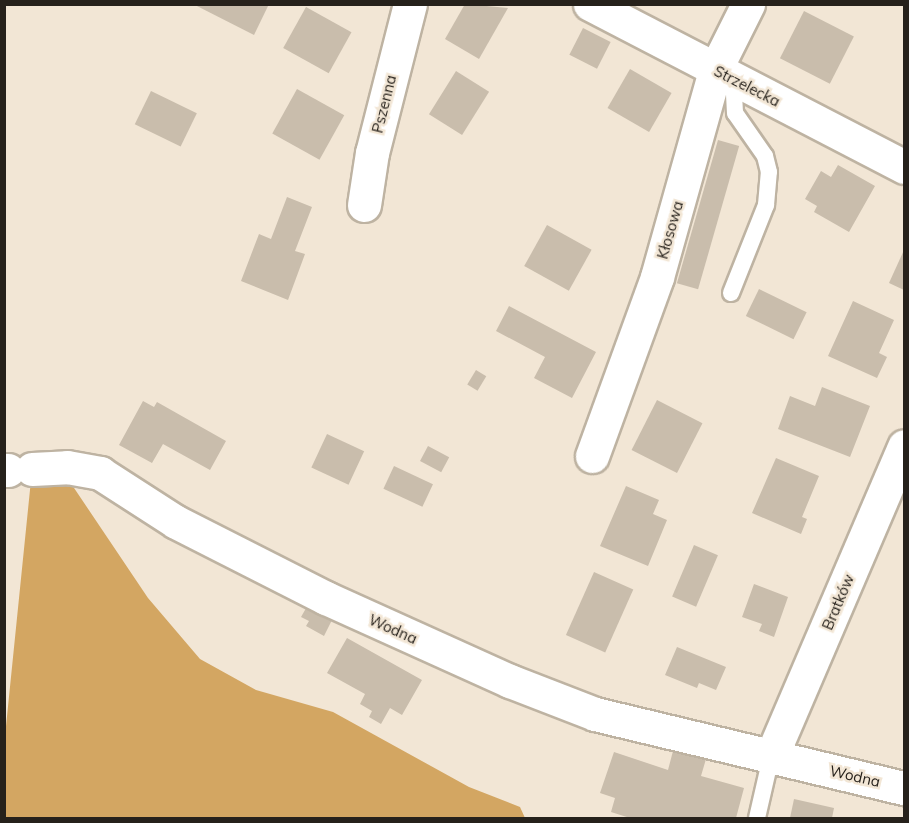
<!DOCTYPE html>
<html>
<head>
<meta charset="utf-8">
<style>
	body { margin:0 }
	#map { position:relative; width:909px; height:823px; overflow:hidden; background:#f2e6d5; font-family:Mulish,sans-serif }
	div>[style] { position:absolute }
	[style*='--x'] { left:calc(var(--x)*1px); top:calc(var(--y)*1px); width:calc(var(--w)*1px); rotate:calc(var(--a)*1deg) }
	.forest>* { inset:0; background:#d3a662 }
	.building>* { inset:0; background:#c9bdac; transform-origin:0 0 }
	.roads { filter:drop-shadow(2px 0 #beb3a2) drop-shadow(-2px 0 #beb3a2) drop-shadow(0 2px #beb3a2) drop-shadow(0 -2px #beb3a2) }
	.service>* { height:16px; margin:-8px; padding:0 8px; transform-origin:8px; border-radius:8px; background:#fff }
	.minor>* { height:33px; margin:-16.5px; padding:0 16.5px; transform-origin:16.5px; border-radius:16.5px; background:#fff }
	span { translate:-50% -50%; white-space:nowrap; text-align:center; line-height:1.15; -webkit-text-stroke:5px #f2e6d5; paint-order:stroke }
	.street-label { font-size:15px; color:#26211b }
	.frame { position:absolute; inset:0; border:6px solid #26211b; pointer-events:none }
</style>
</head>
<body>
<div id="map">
	<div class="forest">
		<div style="clip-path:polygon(68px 479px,148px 598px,200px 659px,256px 690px,333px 712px,469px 787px,520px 807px,525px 818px,5px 818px,5px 736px,31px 480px)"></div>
	</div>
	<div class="building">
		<div style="clip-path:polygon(193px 4px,269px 4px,254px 35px)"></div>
		<div style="clip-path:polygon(465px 4px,508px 8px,479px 59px,445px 39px)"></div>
		<div style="left:306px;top:7px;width:52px;height:47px;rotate:29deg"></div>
		<div style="left:804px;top:11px;width:56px;height:53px;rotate:27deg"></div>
		<div style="left:583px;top:28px;width:31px;height:30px;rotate:27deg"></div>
		<div style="left:630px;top:69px;width:48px;height:45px;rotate:30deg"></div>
		<div style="left:456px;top:71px;width:39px;height:51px;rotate:32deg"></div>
		<div style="left:297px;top:89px;width:54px;height:51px;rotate:29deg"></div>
		<div style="left:151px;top:91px;width:51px;height:37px;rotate:26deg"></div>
		<div style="left:718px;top:140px;width:22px;height:149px;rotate:16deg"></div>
		<div style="clip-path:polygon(838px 165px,875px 186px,849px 232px,814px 212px,817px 206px,805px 199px,821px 171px,831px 177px)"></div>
		<div style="clip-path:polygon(287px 197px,312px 207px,295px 251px,305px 254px,288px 300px,241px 281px,259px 234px,271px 239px)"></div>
		<div style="left:547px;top:225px;width:51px;height:47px;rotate:29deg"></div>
		<div style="clip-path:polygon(904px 250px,904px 290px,889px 283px)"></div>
		<div style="left:759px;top:289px;width:53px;height:30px;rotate:26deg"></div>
		<div style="clip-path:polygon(853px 301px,894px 320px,879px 353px,887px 357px,877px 378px,828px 356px)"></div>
		<div style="clip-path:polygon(509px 306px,596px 352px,572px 398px,534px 378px,545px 357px,496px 331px)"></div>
		<div style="left:476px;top:370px;width:12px;height:17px;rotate:31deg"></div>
		<div style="clip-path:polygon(822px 387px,870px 406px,850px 457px,778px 429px,790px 396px,815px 406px)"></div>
		<div style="left:657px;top:400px;width:51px;height:56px;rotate:27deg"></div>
		<div style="clip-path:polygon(143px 401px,154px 407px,157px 402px,226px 441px,210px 470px,163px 444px,152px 463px,119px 445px)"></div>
		<div style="left:327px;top:434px;width:41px;height:37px;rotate:25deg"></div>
		<div style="left:428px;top:446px;width:24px;height:17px;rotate:28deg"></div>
		<div style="clip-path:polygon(776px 458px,819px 476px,802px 517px,807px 519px,801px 534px,752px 513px)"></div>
		<div style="left:394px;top:466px;width:43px;height:25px;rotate:25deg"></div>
		<div style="clip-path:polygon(626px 486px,659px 500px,653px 514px,667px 520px,648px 566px,600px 546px)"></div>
		<div style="left:694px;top:545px;width:26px;height:56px;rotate:23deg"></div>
		<div style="left:594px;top:572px;width:43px;height:69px;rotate:24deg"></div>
		<div style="clip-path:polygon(754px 584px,788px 597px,774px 637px,759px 631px,762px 624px,742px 617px)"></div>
		<div style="clip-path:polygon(309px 603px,334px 616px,324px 636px,306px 626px,309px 621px,301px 617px)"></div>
		<div style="clip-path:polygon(347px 638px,422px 680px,402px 715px,390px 708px,381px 724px,369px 717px,372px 711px,360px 704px,365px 694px,327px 673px)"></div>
		<div style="clip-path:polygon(677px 647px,726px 667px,716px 690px,699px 683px,697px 688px,665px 675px)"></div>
		<div style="clip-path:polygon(673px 751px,706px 759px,701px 776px,744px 788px,736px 818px,630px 818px,611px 812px,615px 798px,600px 793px,614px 752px,668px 770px)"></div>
		<div style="clip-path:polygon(794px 799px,834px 808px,832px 818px,790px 818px)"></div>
	</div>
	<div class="roads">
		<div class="service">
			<div style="--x:731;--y:293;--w:95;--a:-68.3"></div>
			<div style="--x:766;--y:205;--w:33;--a:-85"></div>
			<div style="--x:769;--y:172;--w:16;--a:-104"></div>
			<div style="--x:765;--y:156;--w:52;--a:-124.9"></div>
			<div style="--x:735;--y:113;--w:34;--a:-93"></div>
			<div style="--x:757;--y:818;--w:63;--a:-77.1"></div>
		</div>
		<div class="minor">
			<div style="--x:590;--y:4;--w:354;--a:27.4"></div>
			<div style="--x:364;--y:205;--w:53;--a:-81.3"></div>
			<div style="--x:372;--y:153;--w:154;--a:-75.7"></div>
			<div style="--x:592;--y:456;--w:190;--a:-70"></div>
			<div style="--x:657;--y:277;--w:215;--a:-74.3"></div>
			<div style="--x:715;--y:70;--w:74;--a:-63.4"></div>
			<div style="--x:32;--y:469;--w:35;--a:-3"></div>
			<div style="--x:67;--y:467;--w:34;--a:10"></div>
			<div style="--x:100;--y:473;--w:90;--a:32.8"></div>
			<div style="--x:176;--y:522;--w:168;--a:26.9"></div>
			<div style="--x:326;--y:598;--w:202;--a:24.3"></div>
			<div style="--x:510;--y:681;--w:91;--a:21.2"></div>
			<div style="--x:595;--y:714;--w:318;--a:13.5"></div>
			<div style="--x:4;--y:470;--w:4;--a:0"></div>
			<div style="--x:771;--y:757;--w:338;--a:-66.8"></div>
		</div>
	</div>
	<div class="street-label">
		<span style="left:747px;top:86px;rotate:27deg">Strzelecka</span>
		<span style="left:384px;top:104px;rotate:-76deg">Pszenna</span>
		<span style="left:670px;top:230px;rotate:-74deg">Kłosowa</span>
		<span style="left:838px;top:602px;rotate:-67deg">Bratków</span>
		<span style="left:393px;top:629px;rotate:24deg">Wodna</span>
		<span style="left:855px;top:776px;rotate:13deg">Wodna</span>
	</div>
	<div class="frame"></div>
</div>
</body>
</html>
